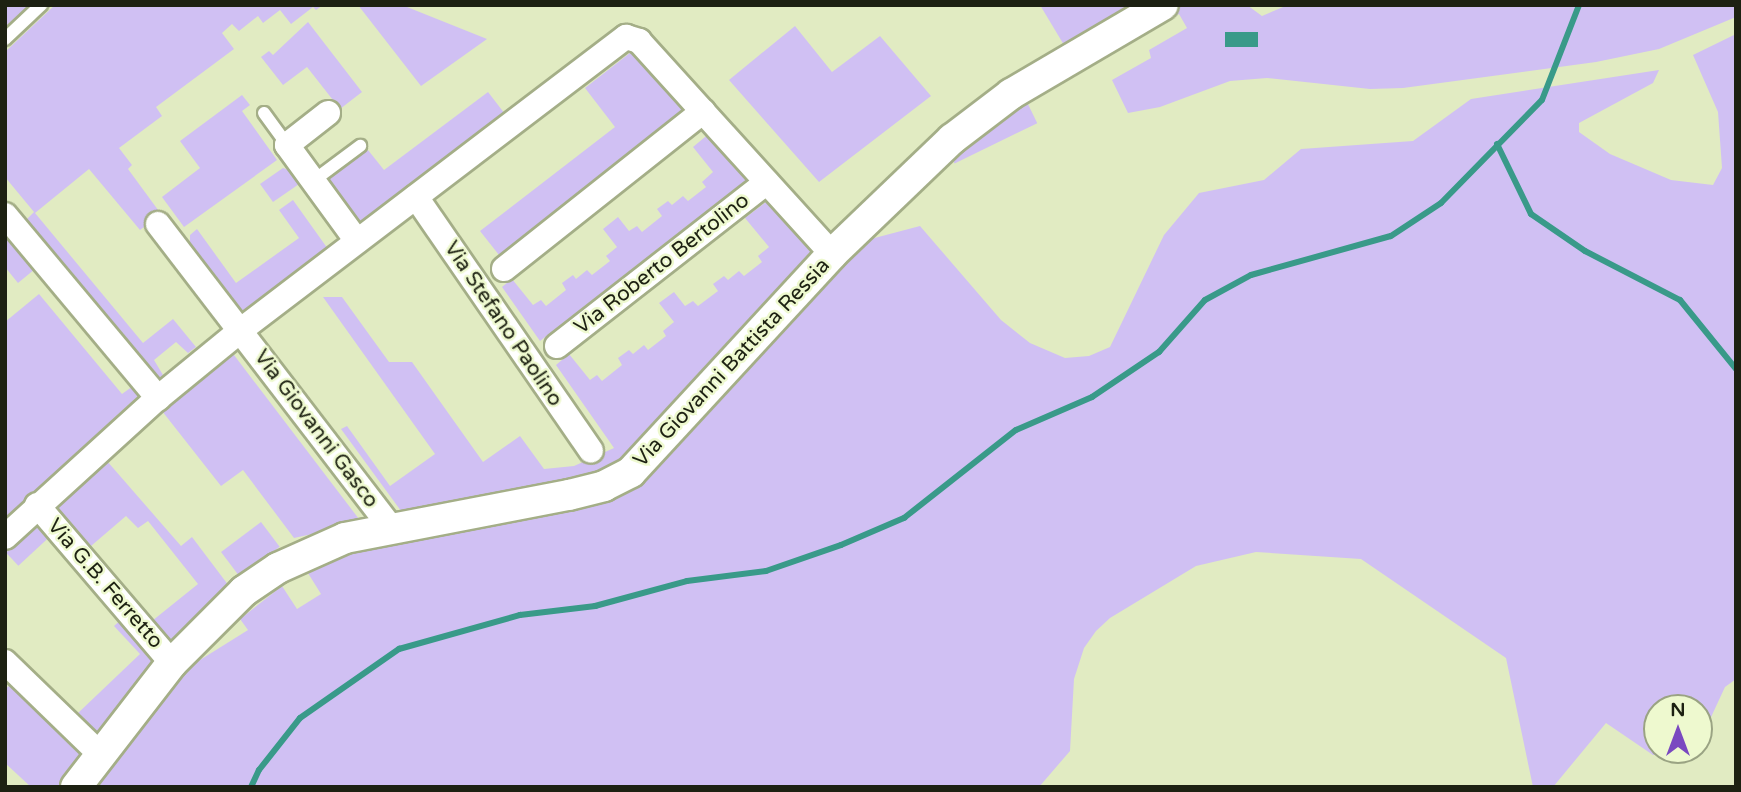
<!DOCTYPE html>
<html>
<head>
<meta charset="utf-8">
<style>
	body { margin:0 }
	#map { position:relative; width:1741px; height:792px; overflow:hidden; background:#e1ebc2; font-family:"Varela Round",sans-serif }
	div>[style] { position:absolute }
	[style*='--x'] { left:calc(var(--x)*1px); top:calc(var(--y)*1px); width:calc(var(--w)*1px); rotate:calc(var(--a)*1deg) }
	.green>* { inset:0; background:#d0c0f3; transform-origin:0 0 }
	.water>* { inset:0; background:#399a89; transform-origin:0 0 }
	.stream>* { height:6px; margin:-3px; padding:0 3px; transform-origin:3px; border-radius:3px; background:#399a89 }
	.roads { filter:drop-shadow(2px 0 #a4ae87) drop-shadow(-2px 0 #a4ae87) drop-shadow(0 2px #a4ae87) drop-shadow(0 -2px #a4ae87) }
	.service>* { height:12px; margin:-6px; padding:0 6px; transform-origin:6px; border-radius:6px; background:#fff }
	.minor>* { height:24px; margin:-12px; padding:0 12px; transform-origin:12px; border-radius:12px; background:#fff }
	.tertiary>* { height:30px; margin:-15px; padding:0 15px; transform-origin:15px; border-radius:15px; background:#fff }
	span { translate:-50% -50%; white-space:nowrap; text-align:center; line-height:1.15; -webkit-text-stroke:5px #eef9cf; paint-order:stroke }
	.street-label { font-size:21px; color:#1d2112 }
	.frame { position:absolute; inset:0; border:7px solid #1d2112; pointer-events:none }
	.north { position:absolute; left:1643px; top:694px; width:70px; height:70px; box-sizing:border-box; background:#eef9cf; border:2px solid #9aa383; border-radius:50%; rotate:0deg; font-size:19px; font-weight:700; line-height:28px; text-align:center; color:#1d2112 }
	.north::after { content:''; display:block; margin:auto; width:24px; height:32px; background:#7a49c0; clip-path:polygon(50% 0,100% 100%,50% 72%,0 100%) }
</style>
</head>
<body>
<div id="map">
	<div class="green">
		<div style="clip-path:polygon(5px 5px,29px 5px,5px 27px)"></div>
		<div style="clip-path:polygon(55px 5px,323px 5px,316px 10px,313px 7px,291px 24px,280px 10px,263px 23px,258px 16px,239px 31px,232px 24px,222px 33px,234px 49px,156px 107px,162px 116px,119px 148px,132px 165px,128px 169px,161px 214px,140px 230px,89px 169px,35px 213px,143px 343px,173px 319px,196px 347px,188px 353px,176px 342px,154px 360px,163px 375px,156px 380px,24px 222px,34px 212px,5px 177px,5px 52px)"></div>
		<div style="clip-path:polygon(358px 5px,402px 5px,487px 39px,421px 86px)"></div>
		<div style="clip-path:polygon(1040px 5px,1146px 5px,1067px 50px)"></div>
		<div style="clip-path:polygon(1182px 5px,1247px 5px,1262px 16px,1288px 5px,1736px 5px,1736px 17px,1659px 49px,1596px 62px,1403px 88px,1370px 89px,1267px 78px,1230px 81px,1160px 107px,1128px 113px,1112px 80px,1151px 58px,1149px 50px,1187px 28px,1179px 14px,1091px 62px,1088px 58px)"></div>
		<div style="clip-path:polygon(308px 22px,362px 92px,340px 109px,307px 67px,283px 85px,261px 57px,269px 51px,273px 55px)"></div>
		<div style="clip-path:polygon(795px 26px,832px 72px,880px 36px,931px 96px,819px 182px,729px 80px)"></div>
		<div style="clip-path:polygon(1736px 34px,1736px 679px,1725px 687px,1699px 743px,1699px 708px,1657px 708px,1657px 750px,1685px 750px,1679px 753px,1653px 755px,1606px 723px,1553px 787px,1533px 787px,1506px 658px,1361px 559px,1256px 552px,1196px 566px,1110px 618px,1096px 631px,1084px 648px,1074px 679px,1070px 751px,1039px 787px,88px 787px,176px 675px,248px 630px,240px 619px,282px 586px,297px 609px,321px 594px,306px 570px,338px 554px,588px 502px,867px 240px,920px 226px,1001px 320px,1030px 343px,1065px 358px,1089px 356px,1110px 347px,1164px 235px,1199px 193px,1264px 180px,1301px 149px,1413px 141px,1471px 99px,1659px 70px,1653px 83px,1579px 123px,1579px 132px,1610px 154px,1671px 180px,1713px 185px,1722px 168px,1718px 112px,1693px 55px)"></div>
		<div style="clip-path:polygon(635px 49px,688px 107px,499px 255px,480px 231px,615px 127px,585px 88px)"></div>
		<div style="clip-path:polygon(488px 92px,505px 114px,358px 226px,325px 182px,368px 150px,384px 170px)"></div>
		<div style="clip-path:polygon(242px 95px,250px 105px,242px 111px,277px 160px,184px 227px,162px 197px,200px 168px,180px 141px)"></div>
		<div style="left:1025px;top:98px;width:28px;height:92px;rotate:64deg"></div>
		<div style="clip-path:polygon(711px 132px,750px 177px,540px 341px,502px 287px,512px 279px,533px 305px,541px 300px,546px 306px,566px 290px,562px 283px,573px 275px,576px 279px,587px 270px,592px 275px,610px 261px,606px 256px,617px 247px,603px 229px,618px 217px,629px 231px,637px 226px,642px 232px,662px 216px,657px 209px,668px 201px,672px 205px,683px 196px,688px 201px,706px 187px,702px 182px,713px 172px,693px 147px)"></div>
		<div style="clip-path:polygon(283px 168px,295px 172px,302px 182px,273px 202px,260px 184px)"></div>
		<div style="clip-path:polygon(770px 199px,816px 253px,640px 447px,603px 474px,404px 515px,341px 429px,347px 426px,390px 486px,435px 454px,323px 297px,342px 297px,389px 362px,412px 362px,483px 462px,520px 436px,544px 469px,574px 466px,614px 448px,556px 365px,569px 354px,590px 380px,597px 375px,602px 381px,622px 365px,618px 358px,629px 350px,633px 354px,644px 345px,648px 350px,666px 336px,663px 331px,674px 322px,659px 303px,674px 292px,685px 306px,693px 301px,698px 306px,718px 291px,713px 284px,724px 276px,728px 280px,739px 271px,744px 276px,762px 262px,758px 256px,769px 247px,745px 218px)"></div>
		<div style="clip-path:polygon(293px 200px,328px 249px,241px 313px,190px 245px,190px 235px,197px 229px,236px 283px,299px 238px,279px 210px)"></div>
		<div style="clip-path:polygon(5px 232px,35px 269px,18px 283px,5px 267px)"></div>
		<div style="clip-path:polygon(39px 294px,122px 394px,133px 386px,138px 396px,5px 519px,5px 322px)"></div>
		<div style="clip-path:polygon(229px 354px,234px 355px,362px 523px,294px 538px,243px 470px,221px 486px,162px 411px)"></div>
		<div style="clip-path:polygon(107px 461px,181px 546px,192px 537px,229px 586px,173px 646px,152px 621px,198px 584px,148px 521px,138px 528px,126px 516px,91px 546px,56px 506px)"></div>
		<div style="left:39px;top:522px;width:18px;height:45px;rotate:47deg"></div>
		<div style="left:261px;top:522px;width:31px;height:50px;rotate:53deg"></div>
		<div style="clip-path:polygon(123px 618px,159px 661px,100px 738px,77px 714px,140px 654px,114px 626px)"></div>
		<div style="clip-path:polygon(10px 685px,85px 758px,63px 787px,31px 787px,5px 763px,5px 689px)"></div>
	</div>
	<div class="water">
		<div style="left:1225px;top:32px;width:33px;height:15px"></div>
	</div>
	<div class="stream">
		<div style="--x:1497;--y:144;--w:78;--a:64.1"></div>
		<div style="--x:1531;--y:214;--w:65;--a:34.4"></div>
		<div style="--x:1585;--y:251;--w:107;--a:27.3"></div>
		<div style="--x:1680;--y:300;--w:89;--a:50.9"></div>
		<div style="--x:251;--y:787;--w:19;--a:-65"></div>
		<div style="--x:259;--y:770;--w:66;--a:-51.7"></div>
		<div style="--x:300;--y:718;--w:121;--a:-34.9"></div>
		<div style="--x:399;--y:649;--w:126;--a:-15.7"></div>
		<div style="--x:520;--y:615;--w:76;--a:-6.8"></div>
		<div style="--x:595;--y:606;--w:95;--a:-15.2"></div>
		<div style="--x:687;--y:581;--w:80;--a:-7.2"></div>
		<div style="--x:766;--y:571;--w:79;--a:-19.1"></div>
		<div style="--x:841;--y:545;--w:69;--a:-23.2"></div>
		<div style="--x:904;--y:518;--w:142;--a:-38.2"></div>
		<div style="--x:1016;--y:430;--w:83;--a:-23.5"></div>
		<div style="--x:1092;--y:397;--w:81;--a:-33.9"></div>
		<div style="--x:1159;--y:352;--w:69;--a:-48.5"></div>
		<div style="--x:1205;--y:300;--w:52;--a:-28.5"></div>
		<div style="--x:1251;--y:275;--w:145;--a:-15.6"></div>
		<div style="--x:1391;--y:236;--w:60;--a:-33.4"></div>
		<div style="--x:1441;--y:203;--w:144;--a:-45.6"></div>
		<div style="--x:1542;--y:100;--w:102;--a:-68.7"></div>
	</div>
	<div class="roads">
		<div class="service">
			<div style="--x:5;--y:39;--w:50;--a:-43.4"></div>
			<div style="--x:264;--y:113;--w:39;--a:54"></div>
			<div style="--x:313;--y:181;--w:59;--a:-36.7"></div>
		</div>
		<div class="minor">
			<div style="--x:328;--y:113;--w:52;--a:142"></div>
			<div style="--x:287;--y:145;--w:119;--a:53.9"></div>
			<div style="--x:416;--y:197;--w:308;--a:55.4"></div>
			<div style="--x:5;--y:215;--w:239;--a:50.1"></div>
			<div style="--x:158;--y:224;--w:383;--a:52.5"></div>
			<div style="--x:504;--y:269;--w:254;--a:-38.4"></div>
			<div style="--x:557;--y:346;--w:266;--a:-38"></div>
			<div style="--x:37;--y:505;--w:208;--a:49.5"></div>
			<div style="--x:5;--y:537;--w:207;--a:-42.3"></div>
			<div style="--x:158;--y:398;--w:107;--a:-39.3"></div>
			<div style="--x:241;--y:330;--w:484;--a:-37.3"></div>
			<div style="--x:626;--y:37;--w:14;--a:17"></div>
			<div style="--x:639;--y:41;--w:287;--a:47.8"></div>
			<div style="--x:5;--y:662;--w:132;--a:44.1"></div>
		</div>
		<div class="tertiary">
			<div style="--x:76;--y:787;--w:157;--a:-52.3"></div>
			<div style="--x:172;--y:663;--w:102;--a:-45"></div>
			<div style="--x:244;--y:591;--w:41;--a:-34.1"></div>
			<div style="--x:278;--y:568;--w:73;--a:-24.1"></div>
			<div style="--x:345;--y:538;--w:228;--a:-10.9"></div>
			<div style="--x:569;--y:495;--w:36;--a:-14"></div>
			<div style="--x:604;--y:486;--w:30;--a:-27"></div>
			<div style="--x:631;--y:472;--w:297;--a:-47.3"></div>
			<div style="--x:832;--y:254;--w:166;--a:-43.8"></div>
			<div style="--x:952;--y:139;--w:74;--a:-37.3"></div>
			<div style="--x:1011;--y:94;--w:176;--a:-30.4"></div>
		</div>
	</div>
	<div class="street-label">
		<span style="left:662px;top:264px;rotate:-38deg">Via Roberto Bertolino</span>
		<span style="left:503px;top:324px;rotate:56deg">Via Stefano Paolino</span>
		<span style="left:732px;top:363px;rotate:-47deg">Via Giovanni Battista Ressia</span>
		<span style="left:316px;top:429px;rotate:53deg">Via Giovanni Gasco</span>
		<span style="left:105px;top:584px;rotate:49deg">Via G.B. Ferretto</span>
	</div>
	<div class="frame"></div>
	<div class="north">N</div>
</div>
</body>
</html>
